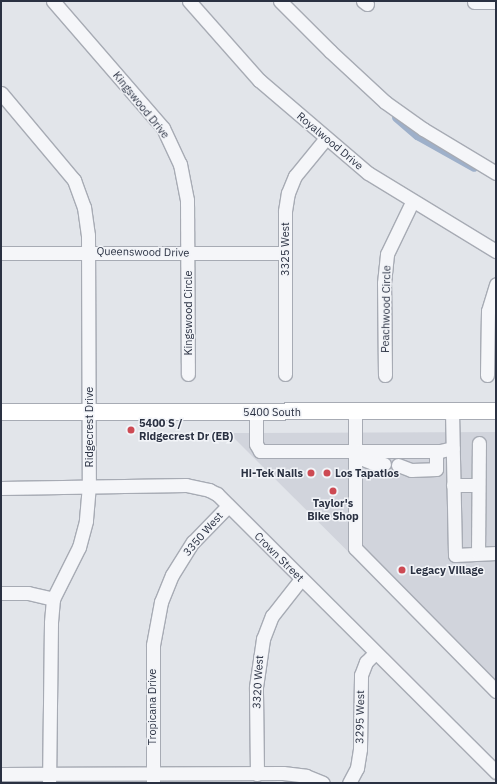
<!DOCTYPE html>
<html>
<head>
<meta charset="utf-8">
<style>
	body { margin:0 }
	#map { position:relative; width:497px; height:784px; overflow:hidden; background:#e2e5ea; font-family:"IBM Plex Sans",sans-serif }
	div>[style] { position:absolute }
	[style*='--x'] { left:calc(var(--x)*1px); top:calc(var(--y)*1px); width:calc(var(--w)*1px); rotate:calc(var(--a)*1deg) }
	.built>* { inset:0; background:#d1d4dc }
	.canal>* { height:9px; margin:-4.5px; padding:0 4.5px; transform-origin:4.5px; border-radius:4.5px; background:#9eb0ca }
	.roads { filter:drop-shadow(1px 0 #a7abb4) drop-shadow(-1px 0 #a7abb4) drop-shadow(0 1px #a7abb4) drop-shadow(0 -1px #a7abb4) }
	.minor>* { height:13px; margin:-6.5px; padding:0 6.5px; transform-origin:6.5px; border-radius:6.5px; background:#f5f6f9 }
	.major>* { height:16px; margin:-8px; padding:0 8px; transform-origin:8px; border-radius:8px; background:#fff }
	.dots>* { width:11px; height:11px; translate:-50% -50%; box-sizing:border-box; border:2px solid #f2f4f8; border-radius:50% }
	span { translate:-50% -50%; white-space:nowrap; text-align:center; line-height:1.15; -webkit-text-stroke:3px #f2f4f8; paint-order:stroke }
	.street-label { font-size:11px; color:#2a3142 }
	.poi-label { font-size:11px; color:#2a3142; font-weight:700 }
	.left { translate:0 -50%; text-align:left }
	.right { translate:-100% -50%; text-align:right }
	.frame { position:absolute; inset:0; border:2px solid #2a3142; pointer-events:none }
</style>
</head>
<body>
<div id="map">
	<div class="built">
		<div style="clip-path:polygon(496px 432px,496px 699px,229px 433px)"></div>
	</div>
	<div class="canal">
		<div style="--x:396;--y:117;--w:28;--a:41"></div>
		<div style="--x:417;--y:135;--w:65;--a:29.3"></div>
	</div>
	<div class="roads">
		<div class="minor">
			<div style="--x:53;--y:1;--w:168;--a:49.1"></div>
			<div style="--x:163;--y:128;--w:40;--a:65"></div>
			<div style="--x:180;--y:164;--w:37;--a:79"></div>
			<div style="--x:187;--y:200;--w:174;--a:89.7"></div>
			<div style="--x:189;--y:1;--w:106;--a:48.5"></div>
			<div style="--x:259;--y:80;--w:143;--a:40.5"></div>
			<div style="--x:368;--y:173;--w:150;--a:31.4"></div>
			<div style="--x:280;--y:1;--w:71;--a:45"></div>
			<div style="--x:330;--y:51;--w:75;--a:42.8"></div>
			<div style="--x:385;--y:102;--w:47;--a:35.4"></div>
			<div style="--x:423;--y:129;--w:85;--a:31.1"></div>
			<div style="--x:363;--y:1;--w:5;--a:37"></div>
			<div style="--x:474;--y:2;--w:22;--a:0"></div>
			<div style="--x:1;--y:93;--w:114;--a:50"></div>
			<div style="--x:74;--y:180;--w:29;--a:70"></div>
			<div style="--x:84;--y:207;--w:28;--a:82"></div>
			<div style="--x:88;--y:235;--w:250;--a:89.8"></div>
			<div style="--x:89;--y:485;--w:36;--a:95"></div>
			<div style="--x:86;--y:521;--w:27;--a:105"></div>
			<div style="--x:79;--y:547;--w:58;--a:116.6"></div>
			<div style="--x:53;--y:599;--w:24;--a:95"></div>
			<div style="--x:51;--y:623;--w:160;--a:90.7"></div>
			<div style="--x:1;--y:253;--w:284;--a:0"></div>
			<div style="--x:285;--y:374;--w:163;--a:-90"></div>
			<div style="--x:285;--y:211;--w:18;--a:-81"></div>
			<div style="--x:288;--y:193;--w:18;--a:-68"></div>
			<div style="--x:295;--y:176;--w:49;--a:-50.8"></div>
			<div style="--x:385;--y:375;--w:92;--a:-90.6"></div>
			<div style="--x:384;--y:283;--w:29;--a:-84"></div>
			<div style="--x:387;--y:254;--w:58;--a:-64.3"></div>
			<div style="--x:487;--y:375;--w:64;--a:-89.1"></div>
			<div style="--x:488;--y:311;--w:28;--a:-73"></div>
			<div style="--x:355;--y:411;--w:40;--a:90"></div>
			<div style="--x:355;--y:451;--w:85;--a:0"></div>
			<div style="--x:440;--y:451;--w:13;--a:-13"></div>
			<div style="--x:452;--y:411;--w:144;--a:88.8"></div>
			<div style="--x:455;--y:555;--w:41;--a:-2.8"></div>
			<div style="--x:256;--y:412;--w:32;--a:90"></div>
			<div style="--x:256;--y:444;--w:8;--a:60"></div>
			<div style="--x:260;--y:451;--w:95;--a:0"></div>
			<div style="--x:355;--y:451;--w:97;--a:90"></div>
			<div style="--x:355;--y:548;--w:201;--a:45.4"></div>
			<div style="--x:355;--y:456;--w:19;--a:21"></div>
			<div style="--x:373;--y:463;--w:11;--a:5"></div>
			<div style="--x:398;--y:465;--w:14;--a:21"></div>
			<div style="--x:411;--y:470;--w:25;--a:-2"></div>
			<div style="--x:436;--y:469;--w:18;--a:-90"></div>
			<div style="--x:453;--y:485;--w:25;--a:0"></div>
			<div style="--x:1;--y:488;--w:185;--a:-0.9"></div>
			<div style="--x:186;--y:485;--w:24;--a:12"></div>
			<div style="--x:209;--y:490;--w:9;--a:27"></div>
			<div style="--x:217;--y:494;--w:394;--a:44.9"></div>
			<div style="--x:478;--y:553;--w:110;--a:-89.5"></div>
			<div style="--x:1;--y:593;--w:27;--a:0"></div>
			<div style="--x:28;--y:593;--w:26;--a:13"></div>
			<div style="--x:1;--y:774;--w:282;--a:-0.2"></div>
			<div style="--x:283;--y:773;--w:23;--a:7"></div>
			<div style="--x:306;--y:776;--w:18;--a:22"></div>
			<div style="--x:257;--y:774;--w:87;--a:-90.7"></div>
			<div style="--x:256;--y:687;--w:49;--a:-81.7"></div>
			<div style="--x:263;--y:639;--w:25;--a:-69"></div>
			<div style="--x:272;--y:616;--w:47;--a:-51.9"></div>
			<div style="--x:153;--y:783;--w:138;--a:-90"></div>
			<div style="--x:153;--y:645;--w:44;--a:-79.5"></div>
			<div style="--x:161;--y:602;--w:29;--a:-68"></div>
			<div style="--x:172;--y:575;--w:39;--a:-58"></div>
			<div style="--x:193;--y:542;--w:50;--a:-45.8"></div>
			<div style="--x:349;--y:783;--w:17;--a:-62"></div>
			<div style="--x:357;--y:768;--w:19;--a:-81"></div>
			<div style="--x:360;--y:749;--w:74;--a:-89.2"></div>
			<div style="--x:361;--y:675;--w:14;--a:-69"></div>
			<div style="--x:366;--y:662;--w:13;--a:-45"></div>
		</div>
		<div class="major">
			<div style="--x:1;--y:412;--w:495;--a:-0.1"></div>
		</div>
	</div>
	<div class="dots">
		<div style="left:131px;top:430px;background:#cd4a53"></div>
		<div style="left:311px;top:473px;background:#cd4a53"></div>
		<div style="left:327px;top:473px;background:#cd4a53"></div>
		<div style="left:333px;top:491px;background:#cd4a53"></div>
		<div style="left:402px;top:570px;background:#cd4a53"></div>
	</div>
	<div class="street-label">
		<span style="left:141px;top:105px;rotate:51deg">Kingswood Drive</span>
		<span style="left:330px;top:141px;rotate:40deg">Royalwood Drive</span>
		<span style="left:285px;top:249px;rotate:-90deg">3325 West</span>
		<span style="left:143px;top:252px;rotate:1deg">Queenswood Drive</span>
		<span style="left:386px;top:309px;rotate:-89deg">Peachwood Circle</span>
		<span style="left:188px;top:313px;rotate:-90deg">Kingswood Circle</span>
		<span style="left:272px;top:412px">5400 South</span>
		<span style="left:89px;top:427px;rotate:-90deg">Ridgecrest Drive</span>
		<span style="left:203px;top:534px;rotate:-49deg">3350 West</span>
		<span style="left:279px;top:557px;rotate:45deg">Crown Street</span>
		<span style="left:258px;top:682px;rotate:-87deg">3320 West</span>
		<span style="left:152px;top:707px;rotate:-90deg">Tropicana Drive</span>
		<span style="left:360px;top:717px;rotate:-89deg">3295 West</span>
	</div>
	<div class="poi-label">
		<span class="left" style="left:139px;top:430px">5400 S /<br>Ridgecrest Dr (EB)</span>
		<span class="right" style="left:303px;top:473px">Hi-Tek Nails</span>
		<span class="left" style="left:335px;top:473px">Los Tapatios</span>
		<span style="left:333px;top:510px">Taylor's<br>Bike Shop</span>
		<span class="left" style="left:410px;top:570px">Legacy Village</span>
	</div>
	<div class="frame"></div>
</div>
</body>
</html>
